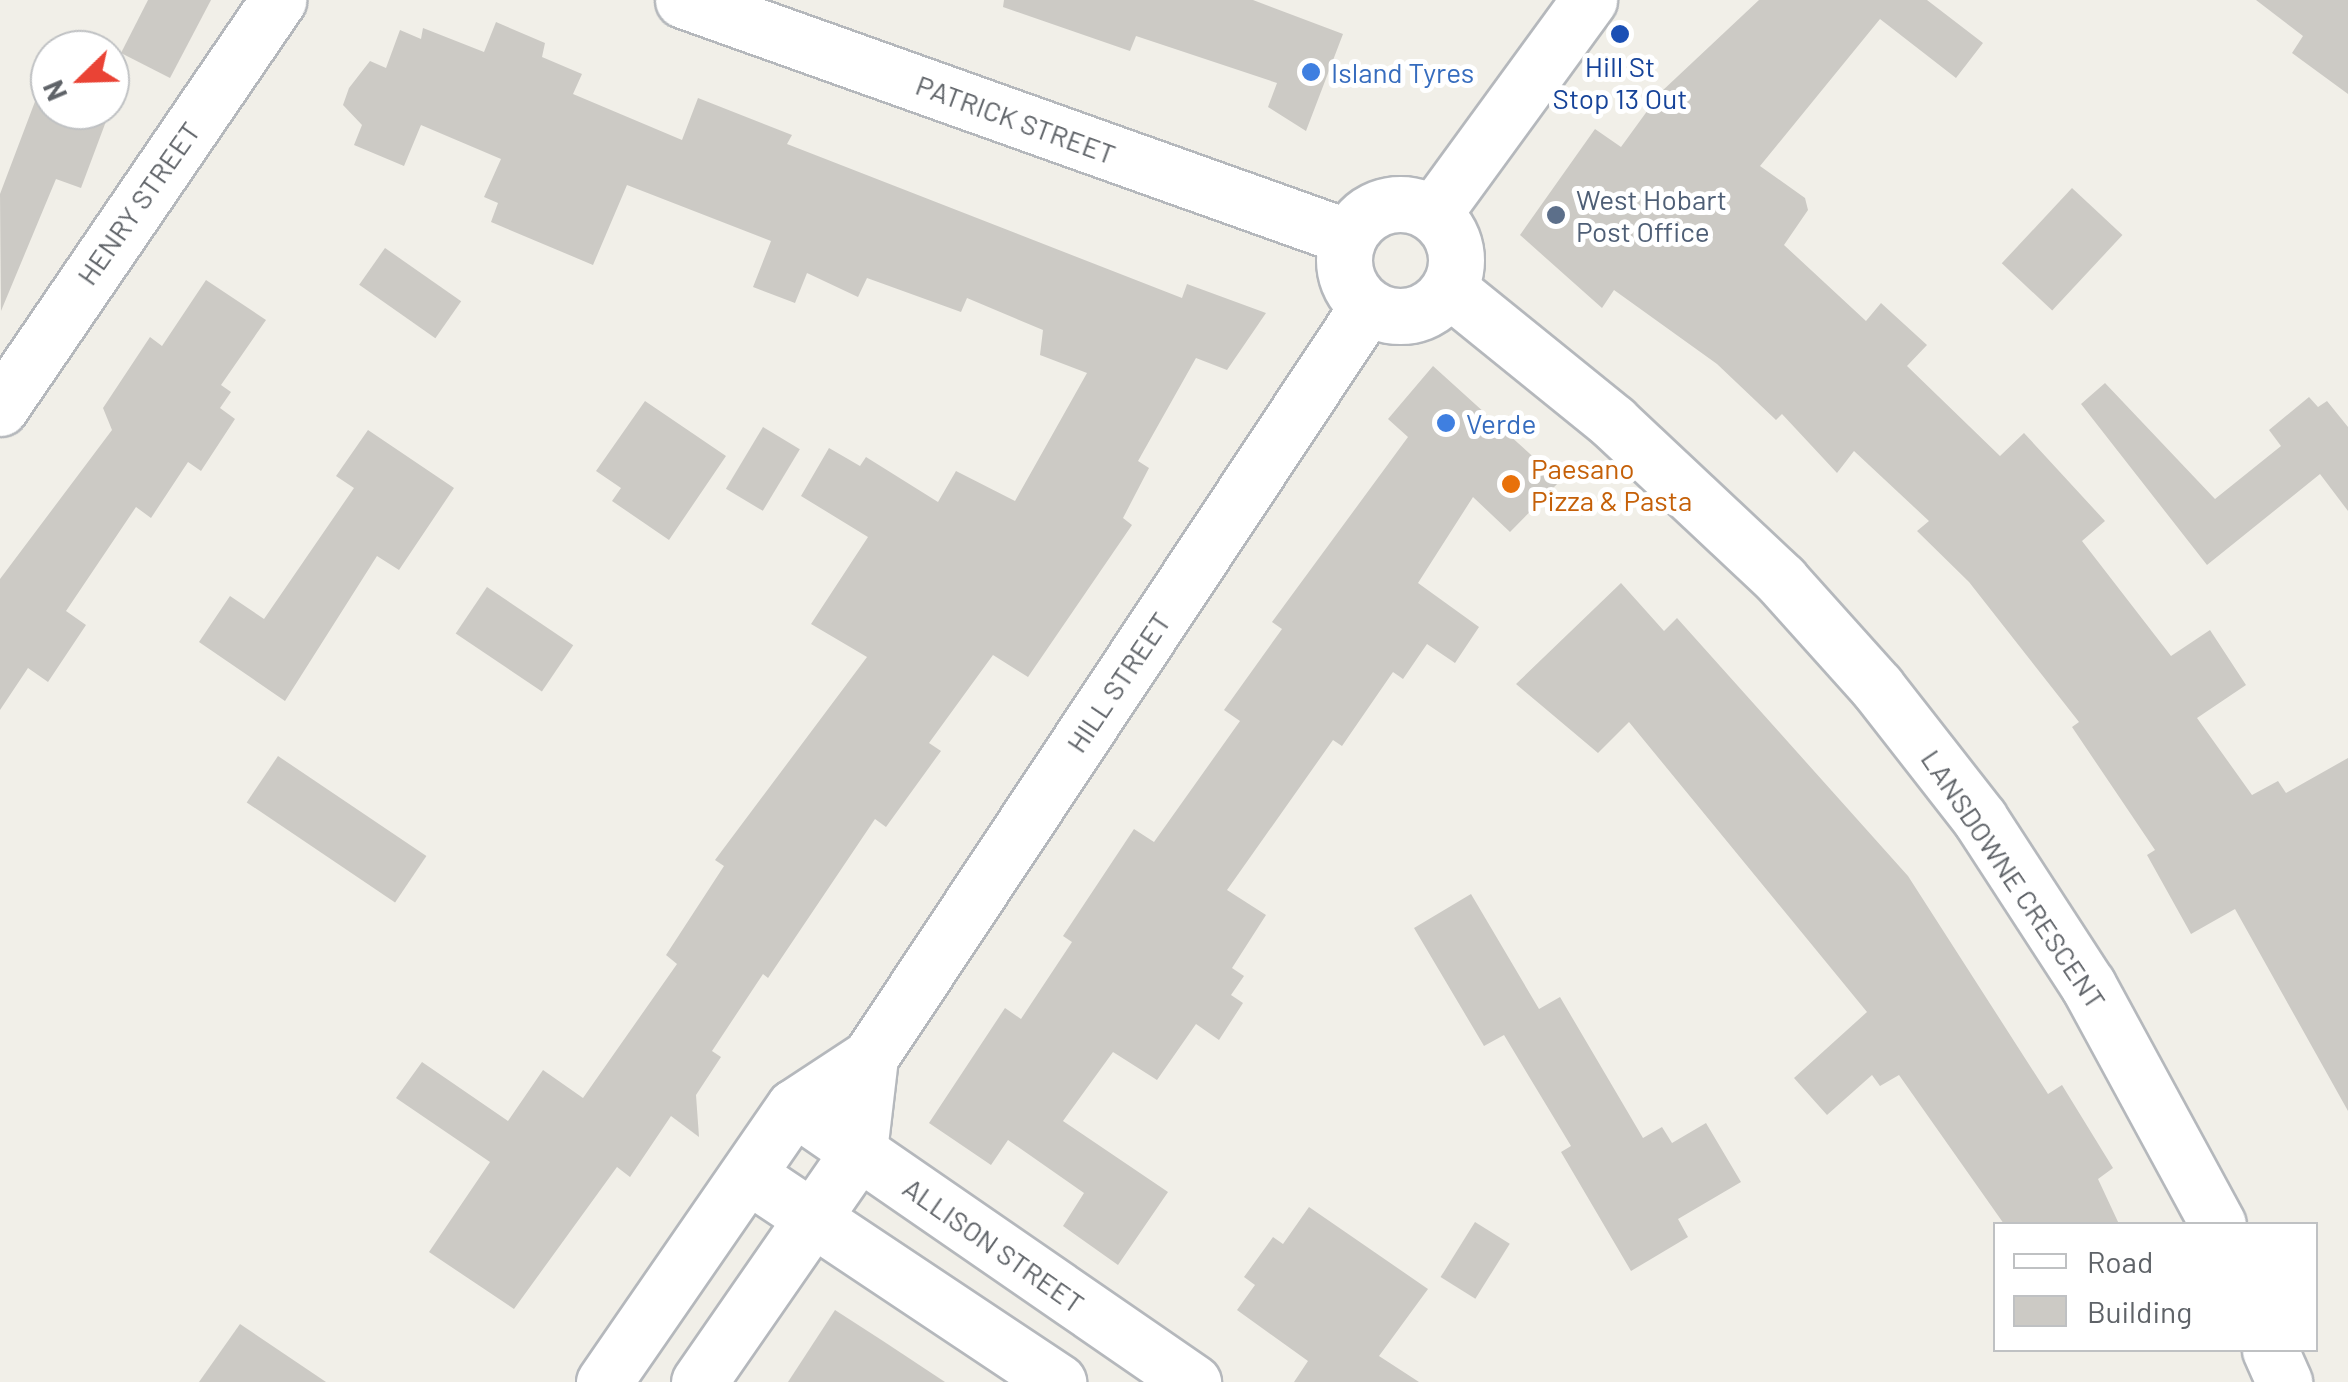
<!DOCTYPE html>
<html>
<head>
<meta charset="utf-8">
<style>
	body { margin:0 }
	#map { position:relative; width:2348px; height:1382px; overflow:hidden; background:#f1efe8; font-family:Barlow,sans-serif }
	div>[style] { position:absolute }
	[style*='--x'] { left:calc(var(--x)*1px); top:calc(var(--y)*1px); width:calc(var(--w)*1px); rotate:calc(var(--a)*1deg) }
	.building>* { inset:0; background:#cccac5; transform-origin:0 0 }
	.roads { filter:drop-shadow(2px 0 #b5b8bc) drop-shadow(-2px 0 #b5b8bc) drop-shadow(0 2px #b5b8bc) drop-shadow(0 -2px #b5b8bc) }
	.street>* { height:55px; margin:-27.5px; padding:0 27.5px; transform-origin:27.5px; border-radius:27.5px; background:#fff }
	.secondary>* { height:55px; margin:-27.5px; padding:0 27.5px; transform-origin:27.5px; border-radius:27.5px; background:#fff }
	.secondary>.ring { margin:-27.5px; padding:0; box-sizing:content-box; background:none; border:55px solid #fff; border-radius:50% }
	.dots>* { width:28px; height:28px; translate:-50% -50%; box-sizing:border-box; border:5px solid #fff; border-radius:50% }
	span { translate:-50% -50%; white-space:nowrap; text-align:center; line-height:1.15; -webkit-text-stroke:10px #fff; paint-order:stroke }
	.transit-label { font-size:28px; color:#164399 }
	.shop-label { font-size:28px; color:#366cbe }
	.left { translate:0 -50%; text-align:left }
	.street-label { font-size:28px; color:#5f6368 }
	.service-label { font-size:28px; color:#4e5e75 }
	.food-label { font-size:28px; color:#c56008 }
	.legend { position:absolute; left:1993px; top:1222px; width:325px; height:130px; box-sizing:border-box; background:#fff; border:2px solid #bfc1c3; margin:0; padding:12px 18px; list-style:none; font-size:30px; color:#5f6368 }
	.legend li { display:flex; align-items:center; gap:20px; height:50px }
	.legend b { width:50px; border:2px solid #bfc1c3 }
	.north { position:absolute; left:30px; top:30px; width:100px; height:100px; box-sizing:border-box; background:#fff; border:2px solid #bfc1c3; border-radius:50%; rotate:247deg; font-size:28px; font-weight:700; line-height:40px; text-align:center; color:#5f6368 }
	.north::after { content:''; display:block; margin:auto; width:35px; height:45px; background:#ea4335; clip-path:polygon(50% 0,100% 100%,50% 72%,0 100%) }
</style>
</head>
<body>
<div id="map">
	<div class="building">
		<div style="clip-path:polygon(148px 0,211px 0,170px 78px,121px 53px)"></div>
		<div style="clip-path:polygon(1004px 0,1253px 0,1343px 34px,1306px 131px,1268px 107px,1277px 83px,1136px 36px,1130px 51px,1003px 7px)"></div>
		<div style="clip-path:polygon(1759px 0,1927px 0,1983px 43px,1956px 78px,1880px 19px,1760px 166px,1805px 198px,1808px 210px,1784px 245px,1866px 321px,1881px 303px,1927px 345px,1907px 366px,2000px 456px,2024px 433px,2105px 521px,2082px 541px,2171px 656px,2210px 630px,2246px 685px,2197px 718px,2252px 795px,2278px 781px,2286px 793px,2348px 758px,2348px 1111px,2235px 909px,2191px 934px,2147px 855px,2155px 850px,2072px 727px,2079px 722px,1969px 582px,1917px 531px,1929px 521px,1854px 451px,1837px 473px,1782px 414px,1776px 420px,1717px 364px,1614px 290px,1602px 308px,1520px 235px,1595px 129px,1621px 147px,1661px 92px)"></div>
		<div style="clip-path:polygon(2256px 0,2348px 0,2348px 94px,2292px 53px,2303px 36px)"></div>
		<div style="clip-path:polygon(496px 22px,545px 43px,542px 57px,582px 74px,573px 94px,682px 140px,698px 98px,792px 135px,787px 144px,1182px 298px,1187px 284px,1266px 313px,1227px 370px,1196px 358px,1138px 461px,1149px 468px,1123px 518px,1132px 525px,1028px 677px,993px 655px,929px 743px,941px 751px,886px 827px,875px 819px,768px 978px,763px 974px,712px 1051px,721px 1057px,696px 1095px,699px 1137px,671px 1116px,630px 1177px,617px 1167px,514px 1309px,429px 1252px,490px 1162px,396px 1098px,422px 1062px,508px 1121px,543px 1070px,583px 1098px,677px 964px,666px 955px,724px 866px,715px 860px,867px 657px,811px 624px,868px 537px,801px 496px,829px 448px,860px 466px,866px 457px,938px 502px,956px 471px,1015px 501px,1087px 373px,1040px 355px,1043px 330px,967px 298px,961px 312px,867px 278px,858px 297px,807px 273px,795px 303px,753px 287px,771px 241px,627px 185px,593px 265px,491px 222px,498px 203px,484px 197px,501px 159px,421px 125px,404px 166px,354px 145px,362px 125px,343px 105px,349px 88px,370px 61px,386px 68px,400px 30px,421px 39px,423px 28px,484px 52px)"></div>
		<div style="clip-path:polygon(42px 83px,50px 86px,50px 110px,111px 108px,81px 188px,56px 179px,1px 311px,0 194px)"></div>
		<div style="left:2072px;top:188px;width:69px;height:103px;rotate:43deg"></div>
		<div style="left:385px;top:248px;width:93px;height:45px;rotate:35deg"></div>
		<div style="clip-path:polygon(206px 280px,266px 320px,221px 385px,231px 392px,220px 408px,235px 419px,201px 471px,188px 462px,151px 518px,136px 507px,66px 611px,86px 625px,48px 682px,28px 668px,0 710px,0 579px,112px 430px,103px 408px,150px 337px,162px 346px)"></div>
		<div style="clip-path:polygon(1433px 366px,1560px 481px,1510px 532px,1473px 497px,1418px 583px,1479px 627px,1455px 663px,1427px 644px,1403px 679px,1393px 672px,1342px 746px,1333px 740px,1227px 890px,1266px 915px,1232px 968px,1244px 976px,1231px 995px,1243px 1003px,1219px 1040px,1196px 1024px,1157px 1080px,1113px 1052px,1063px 1121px,1168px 1192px,1118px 1265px,1063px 1226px,1084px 1193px,1008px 1140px,991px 1165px,929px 1123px,1005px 1008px,1021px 1019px,1072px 942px,1063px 936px,1134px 829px,1154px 842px,1240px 721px,1224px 710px,1282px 629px,1272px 622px,1408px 437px,1388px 419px)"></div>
		<div style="clip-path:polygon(2105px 383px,2215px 499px,2281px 446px,2269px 430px,2309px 397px,2318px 407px,2327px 401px,2348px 427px,2348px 511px,2320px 474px,2207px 565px,2081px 404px)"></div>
		<div style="clip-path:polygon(645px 401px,726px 456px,669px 540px,612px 501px,621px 488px,596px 471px)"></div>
		<div style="left:763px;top:427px;width:43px;height:72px;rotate:31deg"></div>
		<div style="clip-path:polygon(368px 430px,454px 488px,399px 570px,377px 556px,285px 701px,199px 642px,230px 596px,264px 619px,354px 488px,336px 476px)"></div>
		<div style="clip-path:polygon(1621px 583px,1664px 631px,1677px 618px,1908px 876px,2048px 1094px,2062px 1085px,2113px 1168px,2098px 1179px,2119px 1224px,2004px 1224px,1899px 1075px,1880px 1086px,1872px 1075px,1827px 1115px,1794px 1078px,1867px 1012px,1629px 722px,1598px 753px,1516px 684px)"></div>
		<div style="left:487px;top:587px;width:104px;height:56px;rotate:34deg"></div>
		<div style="left:278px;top:756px;width:179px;height:56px;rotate:34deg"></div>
		<div style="clip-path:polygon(1471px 894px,1539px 1009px,1560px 997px,1643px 1138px,1662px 1127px,1672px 1143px,1706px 1123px,1741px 1182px,1678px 1219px,1688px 1237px,1631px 1271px,1561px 1152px,1571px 1146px,1504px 1035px,1484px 1046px,1414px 928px)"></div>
		<div style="clip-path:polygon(1309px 1207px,1428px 1289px,1379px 1356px,1419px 1382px,1294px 1382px,1308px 1361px,1237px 1310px,1255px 1285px,1244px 1277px,1273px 1237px,1283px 1244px)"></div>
		<div style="left:1475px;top:1222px;width:41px;height:65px;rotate:32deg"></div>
		<div style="clip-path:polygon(835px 1310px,883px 1341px,945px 1382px,788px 1382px)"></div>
		<div style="clip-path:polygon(240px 1324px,326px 1382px,199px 1382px)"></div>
	</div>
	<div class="roads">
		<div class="street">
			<div style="--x:683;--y:0;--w:706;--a:19.62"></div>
			<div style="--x:1449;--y:289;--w:211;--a:39"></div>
			<div style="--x:1613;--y:422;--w:231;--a:43.2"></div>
			<div style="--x:1781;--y:580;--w:144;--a:48.1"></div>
			<div style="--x:1877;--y:687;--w:167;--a:52"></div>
			<div style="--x:1980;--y:819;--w:198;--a:57"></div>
			<div style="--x:2088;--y:985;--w:272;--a:61.5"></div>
			<div style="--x:0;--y:408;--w:494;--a:-55.7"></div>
			<div style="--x:794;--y:1107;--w:485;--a:34.6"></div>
			<div style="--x:748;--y:1175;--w:373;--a:33.7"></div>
			<div style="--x:2270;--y:1350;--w:35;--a:66"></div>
		</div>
		<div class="secondary">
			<div class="ring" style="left:1344px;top:204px;width:57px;height:57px"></div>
			<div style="--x:1433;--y:214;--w:265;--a:-53.9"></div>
			<div style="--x:604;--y:1382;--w:334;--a:-55.4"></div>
			<div style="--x:794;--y:1107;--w:91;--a:-33.3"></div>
			<div style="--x:870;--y:1057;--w:900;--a:-56.47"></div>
			<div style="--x:699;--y:1382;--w:281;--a:-55.3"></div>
			<div style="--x:859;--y:1151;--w:95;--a:-83.3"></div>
		</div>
	</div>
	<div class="dots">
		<div style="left:1620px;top:34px;background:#1a4fb4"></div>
		<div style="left:1311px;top:72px;background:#3f7fe0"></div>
		<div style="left:1556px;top:215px;background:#5c6f8a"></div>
		<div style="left:1446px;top:423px;background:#3f7fe0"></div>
		<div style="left:1511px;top:484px;background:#e8710a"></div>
	</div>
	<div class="transit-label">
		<span style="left:1620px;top:82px">Hill St<br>Stop 13 Out</span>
	</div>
	<div class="shop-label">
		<span class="left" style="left:1331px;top:72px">Island Tyres</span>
		<span class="left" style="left:1466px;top:423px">Verde</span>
	</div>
	<div class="street-label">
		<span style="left:1016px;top:119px;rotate:20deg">PATRICK STREET</span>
		<span style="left:138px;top:203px;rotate:-55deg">HENRY STREET</span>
		<span style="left:1118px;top:682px;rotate:-56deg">HILL STREET</span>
		<span style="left:2014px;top:879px;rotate:56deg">LANSDOWNE CRESCENT</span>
		<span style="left:994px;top:1245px;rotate:35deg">ALLISON STREET</span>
	</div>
	<div class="service-label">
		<span class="left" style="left:1576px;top:215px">West Hobart<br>Post Office</span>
	</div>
	<div class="food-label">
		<span class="left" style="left:1531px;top:484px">Paesano<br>Pizza &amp; Pasta</span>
	</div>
	<ul class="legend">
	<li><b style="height:12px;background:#fff"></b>Road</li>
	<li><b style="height:28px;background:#cccac5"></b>Building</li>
	</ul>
	<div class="north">N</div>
</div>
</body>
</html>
